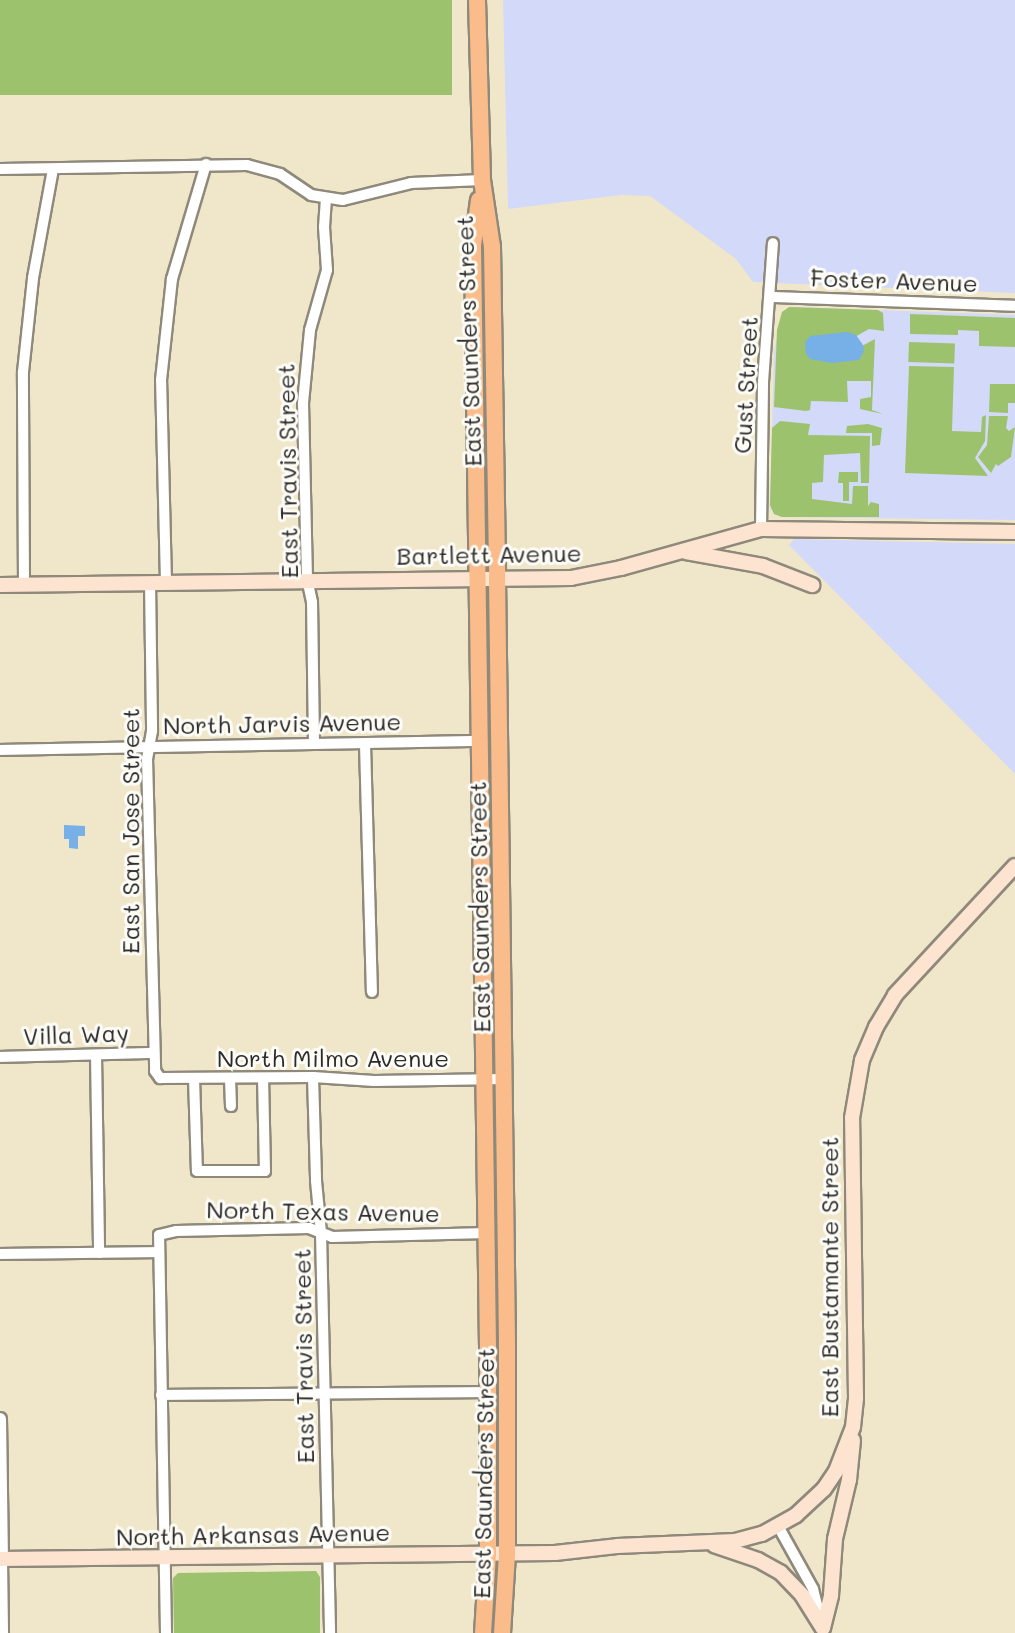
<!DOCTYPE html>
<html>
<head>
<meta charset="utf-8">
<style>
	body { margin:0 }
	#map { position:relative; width:1015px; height:1633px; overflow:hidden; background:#f0e7cb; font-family:Mali,sans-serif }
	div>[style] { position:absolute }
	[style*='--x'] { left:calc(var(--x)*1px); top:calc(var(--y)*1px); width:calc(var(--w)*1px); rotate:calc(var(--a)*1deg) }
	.built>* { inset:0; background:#d3d9f9 }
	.green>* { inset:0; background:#9dc26d; transform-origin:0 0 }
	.water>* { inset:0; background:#76b0e7 }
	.roads { filter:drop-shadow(2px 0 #8e897b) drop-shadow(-2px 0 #8e897b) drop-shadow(0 2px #8e897b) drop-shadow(0 -2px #8e897b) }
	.minor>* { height:10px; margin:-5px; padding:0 5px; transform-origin:5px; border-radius:5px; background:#fff }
	.tertiary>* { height:12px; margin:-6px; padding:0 6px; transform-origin:6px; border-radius:6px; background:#fff }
	.secondary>* { height:14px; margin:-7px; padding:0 7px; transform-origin:7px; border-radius:7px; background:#fde4d0 }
	.primary>* { height:16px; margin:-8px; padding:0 8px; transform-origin:8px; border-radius:8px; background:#f9bc8a }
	span { translate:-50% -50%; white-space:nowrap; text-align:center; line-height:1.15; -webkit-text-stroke:6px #fdfcf7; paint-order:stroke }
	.street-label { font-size:24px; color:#2b2b2b }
</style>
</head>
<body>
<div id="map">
	<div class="built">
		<div style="clip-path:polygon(503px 0,1015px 0,1015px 293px,753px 282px,736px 259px,650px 196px,621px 195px,508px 209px)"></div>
		<div style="clip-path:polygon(795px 307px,1015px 315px,1015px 520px,782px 517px,774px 514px,770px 508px,774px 352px,782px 312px)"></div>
		<div style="clip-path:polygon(794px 539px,1015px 544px,1015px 774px,789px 545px)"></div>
	</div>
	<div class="green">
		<div style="left:0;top:0;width:452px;height:95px"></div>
		<div style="clip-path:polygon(789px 307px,878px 310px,883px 313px,884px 331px,869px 329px,853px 338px,860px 347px,875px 339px,872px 410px,883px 414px,860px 409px,860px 399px,871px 397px,871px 381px,847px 381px,848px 402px,811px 401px,810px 410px,806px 411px,774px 407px,777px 330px,782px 312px)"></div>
		<div style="clip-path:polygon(910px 314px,1015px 318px,1015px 347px,979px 346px,979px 331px,958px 330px,958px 335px,910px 334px)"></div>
		<div style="left:909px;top:342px;width:46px;height:20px;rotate:2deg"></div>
		<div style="clip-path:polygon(909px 366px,954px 367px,952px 431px,981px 432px,982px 417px,986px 415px,985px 441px,975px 458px,988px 476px,905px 473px)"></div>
		<div style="clip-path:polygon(990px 384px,1015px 384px,1015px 403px,1008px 403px,1008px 413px,989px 412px)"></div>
		<div style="clip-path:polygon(989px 416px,1008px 416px,1006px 428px,1009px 431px,1015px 427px,1011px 457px,998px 466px,996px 464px,991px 473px,978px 457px,987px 445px)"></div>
		<div style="clip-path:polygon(780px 421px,810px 424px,808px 435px,870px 436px,869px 483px,861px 483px,860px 453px,824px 455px,823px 482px,812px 483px,812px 499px,852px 504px,853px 486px,868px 486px,868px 506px,871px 502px,879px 504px,879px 517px,782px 517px,774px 514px,770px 505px,772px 428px)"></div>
		<div style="clip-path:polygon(868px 424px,882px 428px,880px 445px,872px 446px,872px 433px,846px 433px,847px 426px)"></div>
		<div style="clip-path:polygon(839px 472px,858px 472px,858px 482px,849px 482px,849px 501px,843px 501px,843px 483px,838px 483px)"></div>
		<div style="clip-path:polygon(316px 1571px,320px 1577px,320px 1633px,174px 1633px,173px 1578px,178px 1573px)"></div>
	</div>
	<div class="water">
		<div style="clip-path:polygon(847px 332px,856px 335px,863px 345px,864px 351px,859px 360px,832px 363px,810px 359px,806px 354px,805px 343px,810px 336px)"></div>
		<div style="clip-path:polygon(64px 825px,85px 826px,85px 836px,78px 836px,78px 849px,69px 848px,69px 839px,64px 839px)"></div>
	</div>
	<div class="roads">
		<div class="minor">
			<div style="--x:0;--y:169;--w:247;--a:-0.9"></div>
			<div style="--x:247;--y:165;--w:34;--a:15"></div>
			<div style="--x:280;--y:174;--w:37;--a:34"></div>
			<div style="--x:311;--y:195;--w:32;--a:9"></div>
			<div style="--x:343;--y:200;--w:70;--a:-14"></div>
			<div style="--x:411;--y:183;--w:71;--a:-2.4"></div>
			<div style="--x:772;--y:297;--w:243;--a:2.1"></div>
			<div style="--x:761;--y:529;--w:147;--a:-89.2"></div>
			<div style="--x:763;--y:382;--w:139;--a:-85.9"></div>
			<div style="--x:150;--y:582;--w:149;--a:89.2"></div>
			<div style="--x:152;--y:731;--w:27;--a:100"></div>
			<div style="--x:147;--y:758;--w:313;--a:88.5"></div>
			<div style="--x:155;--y:1071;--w:9;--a:54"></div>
			<div style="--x:160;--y:1078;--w:153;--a:-0.4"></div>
			<div style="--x:313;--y:1077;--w:61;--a:3.8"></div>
			<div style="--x:374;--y:1081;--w:131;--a:-0.9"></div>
			<div style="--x:166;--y:582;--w:202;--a:-91.4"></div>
			<div style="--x:161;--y:380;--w:102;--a:-83.8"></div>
			<div style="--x:172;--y:279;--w:120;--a:-73.5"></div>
			<div style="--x:24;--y:584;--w:212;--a:-90.3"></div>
			<div style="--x:23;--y:372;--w:95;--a:-83.9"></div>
			<div style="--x:33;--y:278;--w:111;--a:-79.6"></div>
			<div style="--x:314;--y:744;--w:142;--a:-90.8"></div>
			<div style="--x:312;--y:602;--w:24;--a:-102"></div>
			<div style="--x:307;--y:579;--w:176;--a:-91.3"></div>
			<div style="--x:303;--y:403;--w:73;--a:-84.5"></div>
			<div style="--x:310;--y:330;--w:62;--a:-74.2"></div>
			<div style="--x:327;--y:270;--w:43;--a:-94"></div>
			<div style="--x:324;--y:227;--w:27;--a:-86"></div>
			<div style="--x:365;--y:744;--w:248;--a:88.4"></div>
			<div style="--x:0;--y:750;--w:480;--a:-1.1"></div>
			<div style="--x:96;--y:1055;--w:198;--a:89.1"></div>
			<div style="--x:0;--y:1057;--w:153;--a:-1.5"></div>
			<div style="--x:313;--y:1077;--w:104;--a:88.3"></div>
			<div style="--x:316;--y:1181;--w:52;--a:84.5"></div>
			<div style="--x:321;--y:1233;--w:400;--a:88.7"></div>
			<div style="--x:194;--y:1078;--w:93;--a:88.2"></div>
			<div style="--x:197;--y:1171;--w:68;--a:0"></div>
			<div style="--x:265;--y:1171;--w:93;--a:-91.2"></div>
			<div style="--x:230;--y:1078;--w:28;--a:88"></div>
			<div style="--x:0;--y:1254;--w:159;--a:-0.7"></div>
			<div style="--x:161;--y:1395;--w:327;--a:-0.5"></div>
			<div style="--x:778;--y:1526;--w:72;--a:60.9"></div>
			<div style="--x:813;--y:1589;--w:29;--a:76"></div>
			<div style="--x:2;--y:1559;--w:74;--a:89.2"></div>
			<div style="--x:166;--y:1633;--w:398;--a:-91"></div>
			<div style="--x:159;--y:1235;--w:17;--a:-13"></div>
			<div style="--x:176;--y:1231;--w:133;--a:-1.3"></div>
			<div style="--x:309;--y:1228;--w:25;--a:21"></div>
			<div style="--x:332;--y:1237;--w:155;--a:-1.5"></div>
		</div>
		<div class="tertiary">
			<div style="--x:0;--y:1419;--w:140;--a:89.2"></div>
		</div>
		<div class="secondary">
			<div style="--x:686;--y:552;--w:78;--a:10.3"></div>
			<div style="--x:763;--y:566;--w:53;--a:21.2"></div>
			<div style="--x:0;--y:585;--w:571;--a:-0.7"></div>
			<div style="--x:571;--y:578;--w:51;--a:-11.3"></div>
			<div style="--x:621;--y:568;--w:145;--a:-15.6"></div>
			<div style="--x:761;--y:529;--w:254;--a:0.7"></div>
			<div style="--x:714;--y:1545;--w:46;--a:18.8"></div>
			<div style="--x:758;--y:1560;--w:26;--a:29"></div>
			<div style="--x:781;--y:1573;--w:30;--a:46"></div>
			<div style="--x:802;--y:1595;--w:39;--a:58"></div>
			<div style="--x:0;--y:1559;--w:555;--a:-0.62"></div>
			<div style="--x:555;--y:1553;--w:62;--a:-6.4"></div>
			<div style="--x:617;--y:1546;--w:118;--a:-2.4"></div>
			<div style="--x:735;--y:1541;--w:28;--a:-15"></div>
			<div style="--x:762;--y:1534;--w:39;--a:-29"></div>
			<div style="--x:796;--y:1515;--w:38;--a:-43"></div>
			<div style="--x:824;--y:1489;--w:22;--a:-56"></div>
			<div style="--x:836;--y:1471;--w:47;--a:-68.9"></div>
			<div style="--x:853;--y:1427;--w:29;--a:-84"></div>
			<div style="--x:856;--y:1398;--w:280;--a:-90.8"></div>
			<div style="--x:852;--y:1118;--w:59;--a:-80.2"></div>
			<div style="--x:862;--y:1060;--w:36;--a:-67"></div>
			<div style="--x:876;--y:1027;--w:37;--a:-59"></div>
			<div style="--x:895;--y:995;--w:176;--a:-47.1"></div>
			<div style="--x:823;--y:1628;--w:34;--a:-76"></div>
			<div style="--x:831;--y:1595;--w:56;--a:-85.9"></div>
			<div style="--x:835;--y:1539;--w:61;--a:-76.7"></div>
			<div style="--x:849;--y:1480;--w:40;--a:-84.3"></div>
		</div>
		<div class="primary">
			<div style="--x:477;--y:0;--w:180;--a:88.4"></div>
			<div style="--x:482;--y:180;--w:68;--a:81.5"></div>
			<div style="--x:492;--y:247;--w:331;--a:89.1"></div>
			<div style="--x:497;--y:578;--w:765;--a:89.25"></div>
			<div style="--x:507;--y:1343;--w:211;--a:90"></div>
			<div style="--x:507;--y:1554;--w:79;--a:93.6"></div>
			<div style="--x:479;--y:200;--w:45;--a:97.6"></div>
			<div style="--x:473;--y:245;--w:1108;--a:89.22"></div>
			<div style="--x:488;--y:1353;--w:201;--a:90"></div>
			<div style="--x:488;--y:1554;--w:79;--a:93.6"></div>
		</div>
	</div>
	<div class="street-label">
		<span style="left:894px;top:280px;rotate:2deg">Foster Avenue</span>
		<span style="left:468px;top:341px;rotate:-92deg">East Saunders Street</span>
		<span style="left:745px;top:385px;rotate:-87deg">Gust Street</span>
		<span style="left:287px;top:471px;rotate:-91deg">East Travis Street</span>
		<span style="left:489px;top:554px;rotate:-1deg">Bartlett Avenue</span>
		<span style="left:282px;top:723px;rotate:-1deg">North Jarvis Avenue</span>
		<span style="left:130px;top:831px;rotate:-90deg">East San Jose Street</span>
		<span style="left:479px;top:907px;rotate:-91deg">East Saunders Street</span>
		<span style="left:76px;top:1034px;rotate:-2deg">Villa Way</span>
		<span style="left:333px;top:1058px">North Milmo Avenue</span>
		<span style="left:323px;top:1211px;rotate:1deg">North Texas Avenue</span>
		<span style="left:829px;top:1277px;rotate:-90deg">East Bustamante Street</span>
		<span style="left:303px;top:1356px;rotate:-91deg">East Travis Street</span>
		<span style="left:483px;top:1473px;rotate:-89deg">East Saunders Street</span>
		<span style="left:253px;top:1534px;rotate:-1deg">North Arkansas Avenue</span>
	</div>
</div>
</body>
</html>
